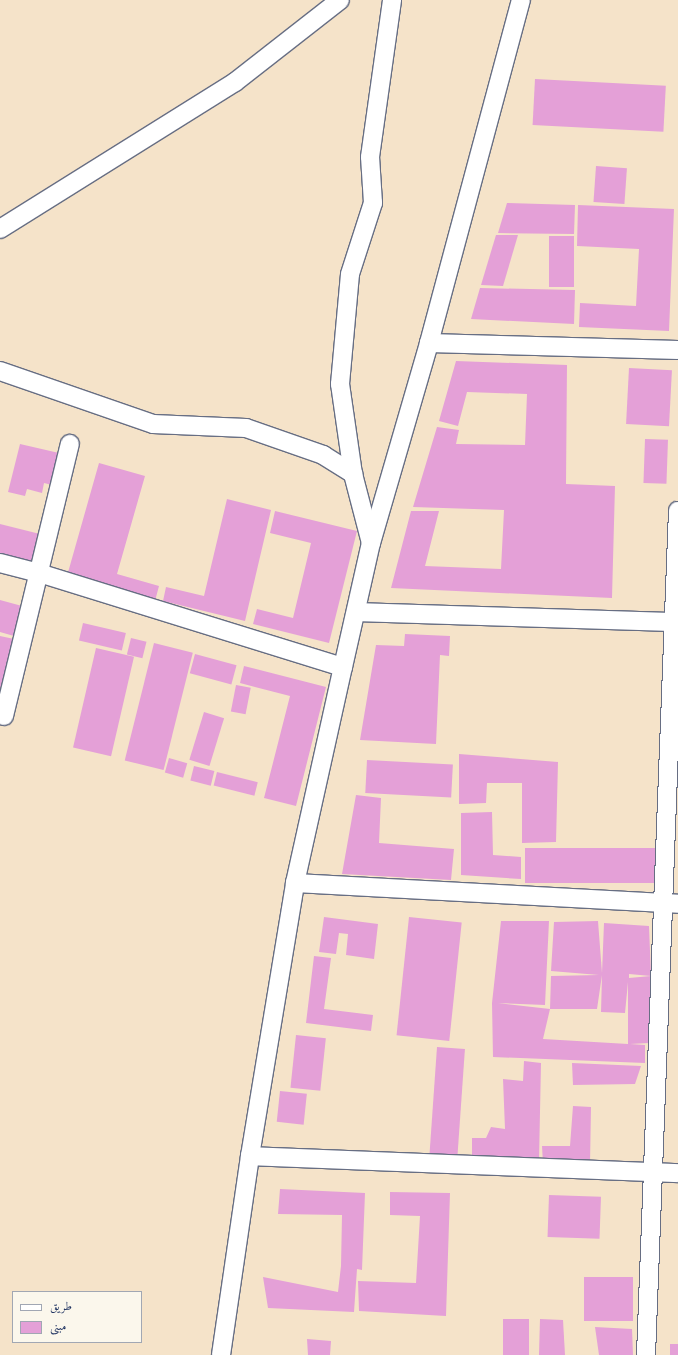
<!DOCTYPE html>
<html>
<head>
<meta charset="utf-8">
<style>
	body { margin:0 }
	#map { position:relative; width:678px; height:1355px; overflow:hidden; background:#f5e3c9; font-family:"Gentium Book Plus",Amiri,serif }
	div>[style] { position:absolute }
	[style*='--x'] { left:calc(var(--x)*1px); top:calc(var(--y)*1px); width:calc(var(--w)*1px); rotate:calc(var(--a)*1deg) }
	.building>* { inset:0; background:#e4a0d7; transform-origin:0 0 }
	.roads { filter:drop-shadow(1px 0 #676e83) drop-shadow(-1px 0 #676e83) drop-shadow(0 1px #676e83) drop-shadow(0 -1px #676e83) }
	.minor>* { height:18px; margin:-9px; padding:0 9px; transform-origin:9px; border-radius:9px; background:#fff }
	span { translate:-50% -50%; white-space:nowrap; text-align:center; line-height:1.15; -webkit-text-stroke:3.5px #fbf7ec; paint-order:stroke }
	.legend { position:absolute; left:12px; top:1291px; width:130px; height:52px; box-sizing:border-box; background:#fbf7ec; border:1px solid #a1a7b3; margin:0; padding:5px 7px; list-style:none; font-size:12px; color:#1b2f5e }
	.legend li { display:flex; align-items:center; gap:8px; height:20px }
	.legend b { width:20px; border:1px solid #a1a7b3 }
</style>
</head>
<body>
<div id="map">
	<div class="building">
		<div style="left:535px;top:79px;width:131px;height:46px;rotate:3deg"></div>
		<div style="left:596px;top:166px;width:31px;height:36px;rotate:4deg"></div>
		<div style="clip-path:polygon(507px 203px,575px 205px,574px 234px,498px 233px)"></div>
		<div style="clip-path:polygon(578px 205px,674px 209px,669px 331px,579px 327px,580px 303px,636px 306px,639px 249px,577px 246px)"></div>
		<div style="clip-path:polygon(496px 235px,518px 235px,503px 286px,481px 285px)"></div>
		<div style="left:549px;top:236px;width:25px;height:51px"></div>
		<div style="clip-path:polygon(480px 288px,575px 290px,574px 324px,471px 319px)"></div>
		<div style="clip-path:polygon(456px 361px,567px 365px,566px 484px,615px 486px,612px 598px,391px 588px,411px 511px,439px 511px,425px 566px,501px 569px,504px 510px,413px 507px,437px 427px,459px 430px,456px 444px,525px 445px,527px 394px,467px 392px,458px 426px,439px 421px)"></div>
		<div style="left:629px;top:368px;width:43px;height:56px;rotate:3deg"></div>
		<div style="left:645px;top:439px;width:23px;height:44px;rotate:2deg"></div>
		<div style="clip-path:polygon(20px 444px,59px 453px,52px 485px,44px 483px,42px 493px,27px 489px,25px 496px,8px 492px)"></div>
		<div style="clip-path:polygon(99px 463px,145px 476px,117px 574px,159px 586px,155px 601px,67px 576px)"></div>
		<div style="clip-path:polygon(227px 499px,271px 510px,245px 621px,163px 601px,166px 587px,204px 596px)"></div>
		<div style="clip-path:polygon(275px 511px,357px 531px,329px 643px,253px 624px,257px 609px,293px 618px,311px 543px,270px 533px)"></div>
		<div style="clip-path:polygon(0 524px,44px 535px,35px 566px,0 557px)"></div>
		<div style="clip-path:polygon(0 600px,22px 606px,14px 636px,0 632px)"></div>
		<div style="left:83px;top:623px;width:44px;height:18px;rotate:13deg"></div>
		<div style="clip-path:polygon(405px 634px,450px 636px,449px 656px,440px 655px,436px 744px,360px 740px,376px 645px,404px 646px)"></div>
		<div style="clip-path:polygon(0 636px,14px 639px,0 689px)"></div>
		<div style="left:131px;top:638px;width:16px;height:17px;rotate:14deg"></div>
		<div style="left:154px;top:643px;width:40px;height:121px;rotate:14deg"></div>
		<div style="left:96px;top:648px;width:39px;height:102px;rotate:13deg"></div>
		<div style="left:195px;top:654px;width:43px;height:20px;rotate:15deg"></div>
		<div style="clip-path:polygon(244px 666px,326px 687px,296px 806px,264px 798px,290px 696px,240px 683px)"></div>
		<div style="left:236px;top:685px;width:15px;height:27px;rotate:11deg"></div>
		<div style="left:204px;top:712px;width:21px;height:50px;rotate:17deg"></div>
		<div style="clip-path:polygon(459px 754px,558px 762px,556px 842px,522px 843px,522px 783px,487px 783px,486px 803px,459px 804px)"></div>
		<div style="left:169px;top:758px;width:19px;height:15px;rotate:16deg"></div>
		<div style="left:367px;top:760px;width:86px;height:33px;rotate:3deg"></div>
		<div style="left:194px;top:766px;width:21px;height:15px;rotate:14deg"></div>
		<div style="left:217px;top:772px;width:42px;height:14px;rotate:14deg"></div>
		<div style="clip-path:polygon(356px 795px,381px 798px,379px 843px,454px 849px,451px 880px,342px 874px)"></div>
		<div style="clip-path:polygon(492px 812px,493px 855px,521px 857px,521px 879px,461px 875px,461px 813px)"></div>
		<div style="left:525px;top:848px;width:130px;height:35px"></div>
		<div style="clip-path:polygon(324px 917px,378px 924px,374px 959px,346px 955px,348px 934px,339px 933px,336px 954px,319px 952px)"></div>
		<div style="left:409px;top:917px;width:53px;height:119px;rotate:6deg"></div>
		<div style="clip-path:polygon(evenodd,501px 921px,549px 921px,545px 1005px,498px 1003px,550px 1009px,543px 1039px,628px 1044px,628px 982px,625px 1013px,601px 1012px,602px 975px,597px 1009px,550px 1009px,551px 976px,599px 975px,551px 971px,554px 922px,598px 921px,602px 973px,604px 923px,649px 926px,651px 976px,649px 1043px,630px 1044px,645px 1045px,645px 1063px,493px 1057px,492px 1003px,501px 921px,629px 974px,651px 976px,629px 978px,629px 974px)"></div>
		<div style="clip-path:polygon(314px 956px,331px 958px,324px 1009px,373px 1015px,371px 1031px,306px 1023px)"></div>
		<div style="left:296px;top:1035px;width:30px;height:53px;rotate:6deg"></div>
		<div style="left:437px;top:1047px;width:28px;height:109px;rotate:4deg"></div>
		<div style="clip-path:polygon(524px 1061px,541px 1063px,539px 1161px,472px 1159px,472px 1138px,486px 1138px,491px 1127px,505px 1129px,503px 1079px,523px 1081px)"></div>
		<div style="clip-path:polygon(572px 1063px,641px 1066px,635px 1084px,573px 1085px)"></div>
		<div style="left:280px;top:1091px;width:27px;height:31px;rotate:6deg"></div>
		<div style="clip-path:polygon(573px 1106px,591px 1107px,590px 1164px,543px 1164px,542px 1146px,570px 1146px)"></div>
		<div style="clip-path:polygon(280px 1189px,365px 1193px,362px 1270px,357px 1269px,354px 1312px,268px 1308px,263px 1277px,338px 1292px,341px 1266px,342px 1215px,278px 1214px)"></div>
		<div style="clip-path:polygon(390px 1192px,450px 1193px,446px 1316px,359px 1311px,358px 1281px,416px 1283px,420px 1216px,390px 1215px)"></div>
		<div style="left:549px;top:1195px;width:52px;height:42px;rotate:2deg"></div>
		<div style="left:584px;top:1277px;width:49px;height:44px"></div>
		<div style="left:529px;top:1319px;width:36px;height:26px;rotate:90deg"></div>
		<div style="clip-path:polygon(540px 1319px,563px 1320px,565px 1355px,539px 1355px)"></div>
		<div style="clip-path:polygon(595px 1327px,632px 1329px,633px 1355px,599px 1355px)"></div>
		<div style="clip-path:polygon(307px 1339px,331px 1341px,330px 1355px,308px 1355px)"></div>
		<div style="left:670px;top:1344px;width:8px;height:11px"></div>
	</div>
	<div class="roads">
		<div class="minor">
			<div style="--x:0;--y:229;--w:277;--a:-32"></div>
			<div style="--x:235;--y:82;--w:133;--a:-38"></div>
			<div style="--x:429;--y:343;--w:249;--a:1.6"></div>
			<div style="--x:0;--y:371;--w:162;--a:19.1"></div>
			<div style="--x:153;--y:424;--w:93;--a:2.5"></div>
			<div style="--x:246;--y:428;--w:82;--a:19.3"></div>
			<div style="--x:323;--y:455;--w:36;--a:32"></div>
			<div style="--x:353;--y:474;--w:71;--a:75.4"></div>
			<div style="--x:353;--y:474;--w:91;--a:-98.2"></div>
			<div style="--x:340;--y:384;--w:110;--a:-84.8"></div>
			<div style="--x:350;--y:274;--w:75;--a:-72.1"></div>
			<div style="--x:373;--y:203;--w:46;--a:-93.7"></div>
			<div style="--x:370;--y:157;--w:159;--a:-82"></div>
			<div style="--x:0;--y:563;--w:40;--a:14.4"></div>
			<div style="--x:39;--y:573;--w:318;--a:17.2"></div>
			<div style="--x:356;--y:612;--w:322;--a:1.8"></div>
			<div style="--x:4;--y:716;--w:280;--a:-76.4"></div>
			<div style="--x:295;--y:883;--w:384;--a:3.1"></div>
			<div style="--x:250;--y:1156;--w:428;--a:2.3"></div>
			<div style="--x:221;--y:1355;--w:201;--a:-81.7"></div>
			<div style="--x:250;--y:1156;--w:277;--a:-80.6"></div>
			<div style="--x:295;--y:883;--w:221;--a:-77.5"></div>
			<div style="--x:343;--y:667;--w:127;--a:-77.3"></div>
			<div style="--x:371;--y:543;--w:208;--a:-73.8"></div>
			<div style="--x:429;--y:343;--w:355;--a:-75"></div>
			<div style="--x:646;--y:1355;--w:845;--a:-87.83"></div>
		</div>
	</div>
	<ul class="legend">
	<li><b style="height:5px;background:#fff"></b>طريق</li>
	<li><b style="height:11px;background:#e4a0d7"></b>مبنى</li>
	</ul>
</div>
</body>
</html>
